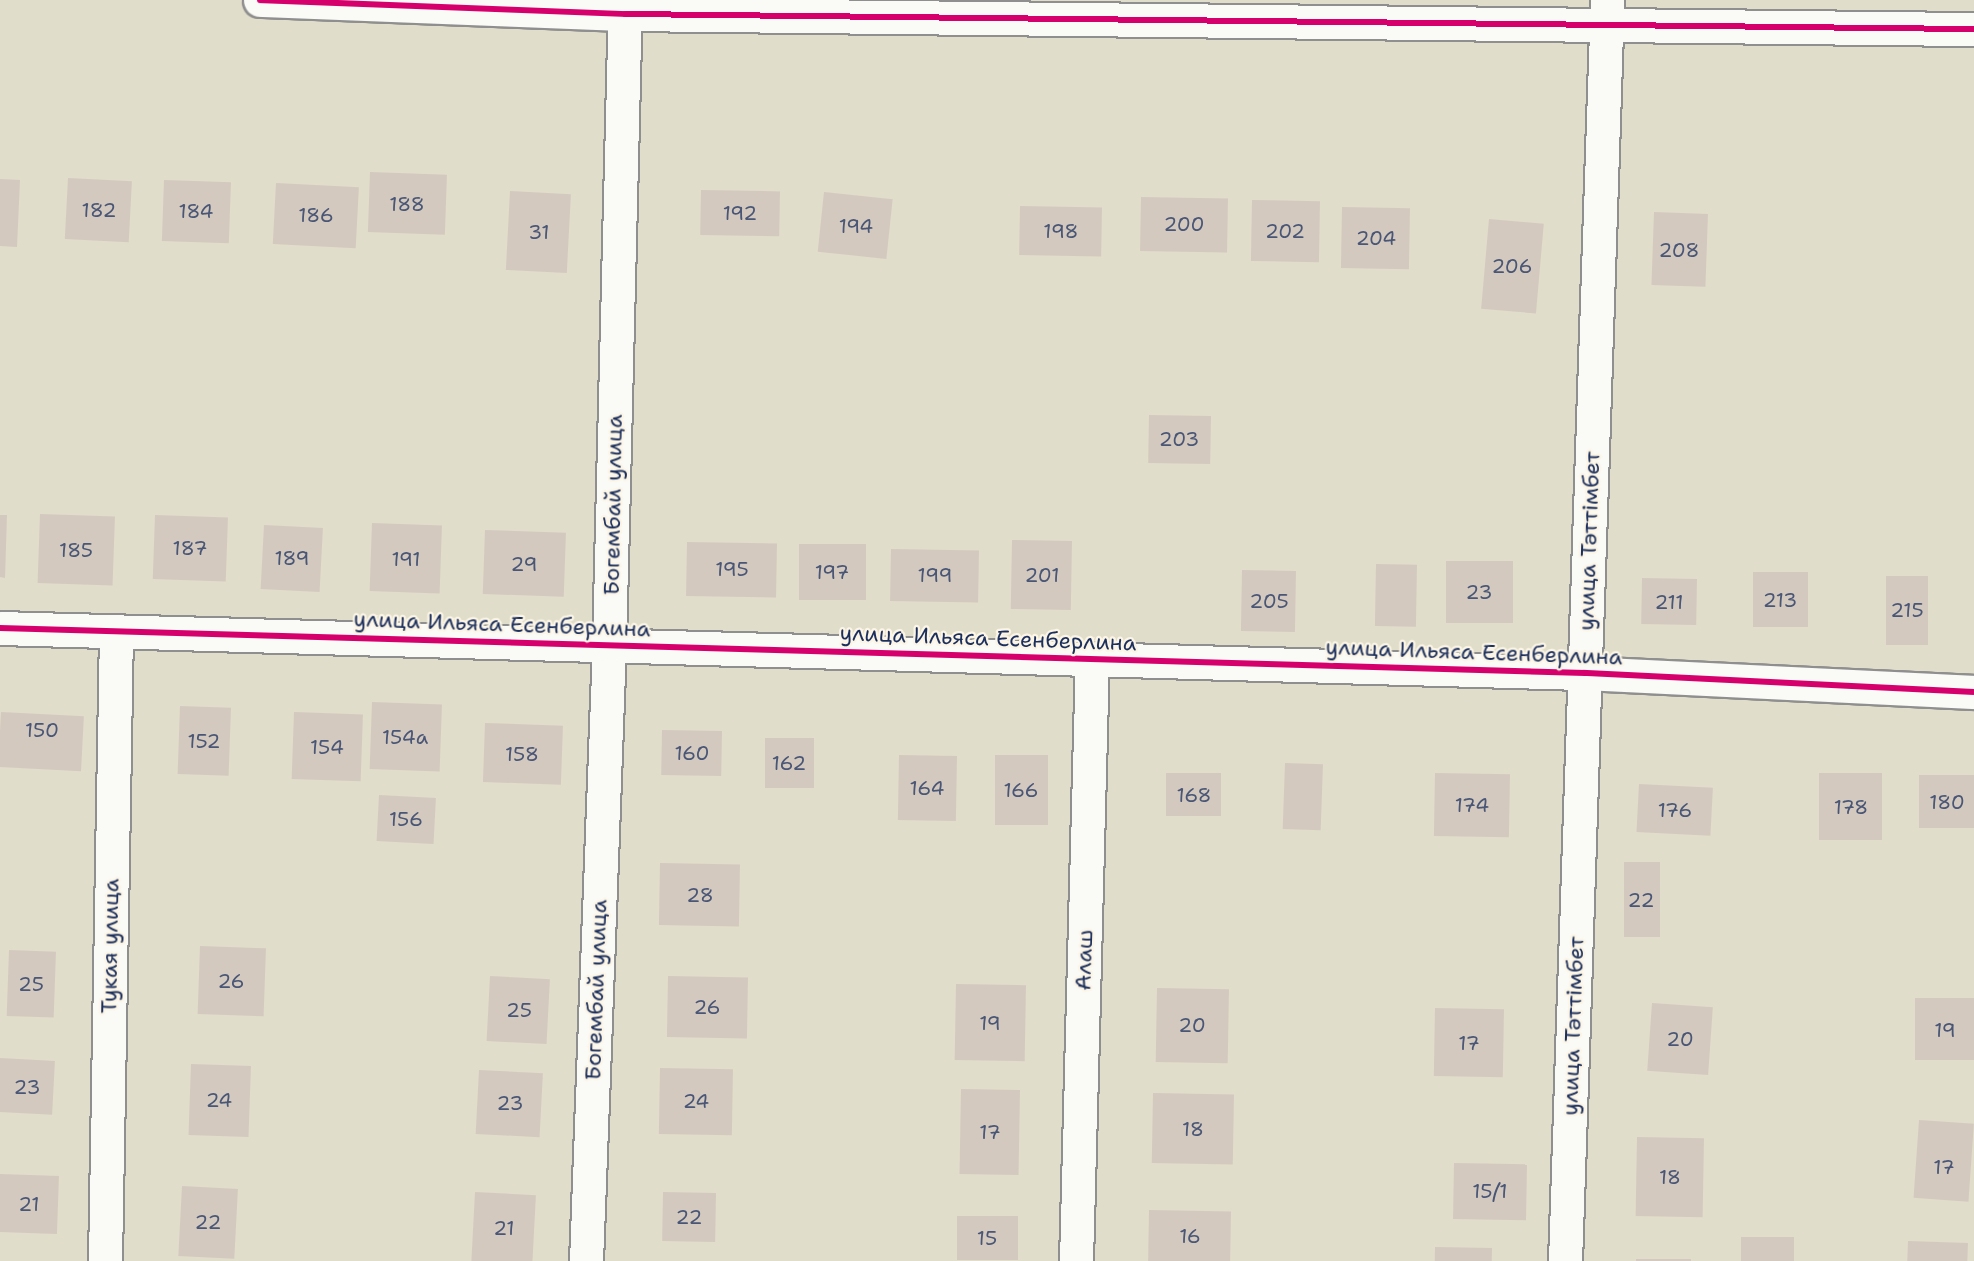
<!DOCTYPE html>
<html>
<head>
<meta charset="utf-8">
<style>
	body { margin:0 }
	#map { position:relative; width:1974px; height:1261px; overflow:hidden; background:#e0ddca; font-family:"Shantell Sans",sans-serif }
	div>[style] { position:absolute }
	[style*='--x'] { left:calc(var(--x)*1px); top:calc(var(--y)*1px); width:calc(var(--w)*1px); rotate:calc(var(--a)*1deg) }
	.building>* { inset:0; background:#d4c9bf; transform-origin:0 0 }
	.roads { filter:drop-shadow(2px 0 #8e8f8e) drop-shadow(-2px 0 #8e8f8e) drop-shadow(0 2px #8e8f8e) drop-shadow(0 -2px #8e8f8e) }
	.minor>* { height:33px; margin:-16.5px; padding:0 16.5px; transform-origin:16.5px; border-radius:16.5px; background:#fafaf7 }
	.cycleway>* { height:6px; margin:-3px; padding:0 3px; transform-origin:3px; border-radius:3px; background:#d6006c }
	span { translate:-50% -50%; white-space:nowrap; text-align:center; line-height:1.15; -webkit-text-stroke:4.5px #fcf5e5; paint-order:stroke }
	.number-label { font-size:20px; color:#495676 }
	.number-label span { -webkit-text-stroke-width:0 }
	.street-label { font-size:22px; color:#1b2f5e }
</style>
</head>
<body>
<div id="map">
	<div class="building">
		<div style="left:370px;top:172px;width:77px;height:60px;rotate:2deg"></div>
		<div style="left:68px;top:178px;width:64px;height:61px;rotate:3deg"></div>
		<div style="clip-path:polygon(0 179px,20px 180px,17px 247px,0 246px)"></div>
		<div style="left:164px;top:180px;width:67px;height:61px;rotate:2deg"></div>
		<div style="left:276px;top:183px;width:83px;height:61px;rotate:3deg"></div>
		<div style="left:701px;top:190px;width:79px;height:45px;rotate:1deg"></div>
		<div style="left:510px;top:191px;width:61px;height:79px;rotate:3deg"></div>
		<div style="left:824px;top:192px;width:69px;height:60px;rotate:6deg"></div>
		<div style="left:1141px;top:197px;width:87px;height:54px;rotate:1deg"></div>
		<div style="left:1252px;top:200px;width:68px;height:61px;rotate:1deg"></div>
		<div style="left:1020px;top:206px;width:82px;height:49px;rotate:1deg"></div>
		<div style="left:1342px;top:207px;width:68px;height:61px;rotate:1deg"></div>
		<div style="left:1654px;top:212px;width:54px;height:73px;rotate:2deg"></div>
		<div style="left:1489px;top:219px;width:55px;height:90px;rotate:5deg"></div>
		<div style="left:1149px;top:415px;width:62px;height:48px;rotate:1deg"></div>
		<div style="left:40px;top:514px;width:75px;height:69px;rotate:2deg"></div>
		<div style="clip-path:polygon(0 515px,7px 515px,5px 578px,0 577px)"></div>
		<div style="left:155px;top:515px;width:73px;height:64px;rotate:2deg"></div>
		<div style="left:372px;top:523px;width:70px;height:68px;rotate:2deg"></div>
		<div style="left:264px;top:525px;width:59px;height:64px;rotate:3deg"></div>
		<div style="left:485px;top:530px;width:81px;height:64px;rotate:2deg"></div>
		<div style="left:1012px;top:540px;width:60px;height:69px;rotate:1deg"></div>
		<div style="left:687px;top:542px;width:90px;height:54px;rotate:1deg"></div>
		<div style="left:799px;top:544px;width:67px;height:56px"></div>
		<div style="left:891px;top:549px;width:88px;height:52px;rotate:1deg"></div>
		<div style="left:1446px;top:561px;width:67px;height:62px"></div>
		<div style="left:1376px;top:564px;width:41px;height:62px;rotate:1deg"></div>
		<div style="left:1242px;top:570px;width:54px;height:61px;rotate:1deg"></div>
		<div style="left:1753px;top:572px;width:55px;height:55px"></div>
		<div style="left:1886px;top:576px;width:42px;height:69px"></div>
		<div style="left:1642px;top:578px;width:55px;height:46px;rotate:1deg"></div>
		<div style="left:372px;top:702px;width:70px;height:67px;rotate:2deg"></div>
		<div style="left:180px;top:706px;width:51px;height:68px;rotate:2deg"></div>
		<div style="left:1px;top:712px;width:83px;height:55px;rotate:3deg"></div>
		<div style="left:294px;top:712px;width:69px;height:67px;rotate:2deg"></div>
		<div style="left:485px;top:723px;width:78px;height:59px;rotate:2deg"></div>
		<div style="left:662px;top:730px;width:60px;height:45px;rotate:1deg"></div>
		<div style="left:765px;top:738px;width:49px;height:50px"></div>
		<div style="left:899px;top:755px;width:58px;height:65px;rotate:1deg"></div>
		<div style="left:995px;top:755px;width:53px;height:70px"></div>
		<div style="left:1285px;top:763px;width:38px;height:66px;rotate:2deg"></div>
		<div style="left:1166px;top:773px;width:55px;height:43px"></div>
		<div style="left:1435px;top:773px;width:75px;height:63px;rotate:1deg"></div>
		<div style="left:1819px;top:773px;width:63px;height:67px"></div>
		<div style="left:1974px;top:775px;width:53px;height:55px;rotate:90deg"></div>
		<div style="left:1639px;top:784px;width:74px;height:48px;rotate:3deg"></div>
		<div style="left:379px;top:795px;width:57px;height:46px;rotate:3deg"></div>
		<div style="left:1624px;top:862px;width:36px;height:75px"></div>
		<div style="left:660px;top:863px;width:80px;height:62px;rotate:1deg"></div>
		<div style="left:200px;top:946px;width:66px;height:68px;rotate:2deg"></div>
		<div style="left:9px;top:950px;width:47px;height:66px;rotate:2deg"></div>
		<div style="left:490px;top:976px;width:60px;height:65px;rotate:3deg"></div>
		<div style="left:668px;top:976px;width:80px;height:61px;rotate:1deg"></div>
		<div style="left:956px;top:984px;width:70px;height:76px;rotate:1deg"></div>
		<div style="left:1157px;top:988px;width:72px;height:74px;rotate:1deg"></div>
		<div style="left:1974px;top:998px;width:62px;height:59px;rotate:90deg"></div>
		<div style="left:1652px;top:1003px;width:61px;height:68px;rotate:4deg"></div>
		<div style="left:1435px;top:1008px;width:69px;height:68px;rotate:1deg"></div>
		<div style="left:0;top:1058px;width:55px;height:54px;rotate:3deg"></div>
		<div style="left:191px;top:1064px;width:60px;height:71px;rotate:2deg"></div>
		<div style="left:660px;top:1068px;width:73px;height:66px;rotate:1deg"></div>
		<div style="left:479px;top:1070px;width:64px;height:64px;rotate:3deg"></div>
		<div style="left:961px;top:1089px;width:59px;height:85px;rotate:1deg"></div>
		<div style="left:1153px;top:1093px;width:81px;height:70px;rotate:1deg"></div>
		<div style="left:1919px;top:1120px;width:55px;height:78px;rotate:4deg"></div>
		<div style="left:1637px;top:1137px;width:67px;height:79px;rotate:1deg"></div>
		<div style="left:1454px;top:1163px;width:73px;height:56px;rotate:1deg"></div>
		<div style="left:0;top:1174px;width:59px;height:58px;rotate:2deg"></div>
		<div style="left:182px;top:1186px;width:56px;height:70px;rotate:3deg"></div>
		<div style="left:475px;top:1192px;width:61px;height:69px;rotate:3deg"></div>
		<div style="left:663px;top:1192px;width:53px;height:49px;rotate:1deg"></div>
		<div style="left:1149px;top:1210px;width:82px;height:51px;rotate:1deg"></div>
		<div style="left:957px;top:1216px;width:61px;height:44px"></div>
		<div style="left:1741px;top:1237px;width:53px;height:24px"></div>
		<div style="left:1908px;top:1241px;width:60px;height:20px;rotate:2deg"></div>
		<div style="left:1435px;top:1247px;width:57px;height:14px;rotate:1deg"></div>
		<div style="left:1636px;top:1259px;width:55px;height:2px"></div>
	</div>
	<div class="roads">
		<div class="minor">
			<div style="--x:260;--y:0;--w:365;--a:2.2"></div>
			<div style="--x:625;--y:14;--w:1349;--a:0.64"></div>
			<div style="--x:0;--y:628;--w:1586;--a:1.63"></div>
			<div style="--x:1585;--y:673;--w:389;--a:2.8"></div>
			<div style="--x:105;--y:1261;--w:630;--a:-89"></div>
			<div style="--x:586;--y:1261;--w:616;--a:-87.86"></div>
			<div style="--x:609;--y:645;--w:645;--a:-88.58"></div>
			<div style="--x:1076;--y:1261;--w:602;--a:-88.48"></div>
			<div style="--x:1565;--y:1261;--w:1262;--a:-88.09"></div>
		</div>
	</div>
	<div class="cycleway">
		<div style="--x:260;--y:0;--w:365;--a:2.2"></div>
		<div style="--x:625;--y:14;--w:1349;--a:0.64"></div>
		<div style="--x:0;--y:628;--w:1586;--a:1.63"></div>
		<div style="--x:1585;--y:673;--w:389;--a:2.8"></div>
	</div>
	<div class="number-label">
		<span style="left:407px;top:204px">188</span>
		<span style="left:99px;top:210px">182</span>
		<span style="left:196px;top:211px">184</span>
		<span style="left:740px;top:213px">192</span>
		<span style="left:316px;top:215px">186</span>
		<span style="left:1184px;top:224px">200</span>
		<span style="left:856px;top:226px">194</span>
		<span style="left:1061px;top:231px">198</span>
		<span style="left:1285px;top:231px">202</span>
		<span style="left:539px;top:232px">31</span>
		<span style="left:1376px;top:238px">204</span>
		<span style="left:1679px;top:250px">208</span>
		<span style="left:1512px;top:266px">206</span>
		<span style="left:1179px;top:439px">203</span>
		<span style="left:190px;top:548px">187</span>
		<span style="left:76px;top:550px">185</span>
		<span style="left:292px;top:558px">189</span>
		<span style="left:406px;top:559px">191</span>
		<span style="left:524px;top:564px">29</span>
		<span style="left:732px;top:569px">195</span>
		<span style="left:832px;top:572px">197</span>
		<span style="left:935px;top:575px">199</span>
		<span style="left:1042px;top:575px">201</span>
		<span style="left:1479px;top:592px">23</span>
		<span style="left:1780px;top:600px">213</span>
		<span style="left:1269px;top:601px">205</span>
		<span style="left:1669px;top:602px">211</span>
		<span style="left:1907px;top:610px">215</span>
		<span style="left:42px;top:730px">150</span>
		<span style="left:405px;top:737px">154а</span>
		<span style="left:204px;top:741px">152</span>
		<span style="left:327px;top:747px">154</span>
		<span style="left:692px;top:753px">160</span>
		<span style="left:522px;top:754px">158</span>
		<span style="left:789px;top:763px">162</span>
		<span style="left:927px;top:788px">164</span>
		<span style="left:1021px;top:790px">166</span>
		<span style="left:1194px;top:795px">168</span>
		<span style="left:1947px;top:802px">180</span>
		<span style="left:1472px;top:805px">174</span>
		<span style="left:1851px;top:807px">178</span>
		<span style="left:1675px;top:810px">176</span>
		<span style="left:406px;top:819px">156</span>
		<span style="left:700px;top:895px">28</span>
		<span style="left:1641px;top:900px">22</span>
		<span style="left:231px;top:981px">26</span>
		<span style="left:31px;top:984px">25</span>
		<span style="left:707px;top:1007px">26</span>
		<span style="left:519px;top:1010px">25</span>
		<span style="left:990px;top:1023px">19</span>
		<span style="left:1192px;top:1025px">20</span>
		<span style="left:1945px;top:1030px">19</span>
		<span style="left:1680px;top:1039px">20</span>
		<span style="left:1469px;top:1043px">17</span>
		<span style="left:27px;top:1087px">23</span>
		<span style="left:219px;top:1100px">24</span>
		<span style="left:696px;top:1101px">24</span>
		<span style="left:510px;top:1103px">23</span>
		<span style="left:1193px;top:1129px">18</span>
		<span style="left:990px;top:1132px">17</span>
		<span style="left:1944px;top:1167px">17</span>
		<span style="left:1670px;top:1177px">18</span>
		<span style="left:1490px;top:1191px">15/1</span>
		<span style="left:29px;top:1204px">21</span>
		<span style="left:689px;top:1217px">22</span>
		<span style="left:208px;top:1222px">22</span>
		<span style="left:504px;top:1228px">21</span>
		<span style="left:1190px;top:1236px">16</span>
		<span style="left:987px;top:1238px">15</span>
	</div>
	<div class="street-label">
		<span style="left:613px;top:505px;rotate:-89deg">Богембай улица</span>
		<span style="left:1589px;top:541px;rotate:-88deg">улица Тәттімбет</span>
		<span style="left:502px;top:624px;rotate:2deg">улица Ильяса Есенберлина</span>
		<span style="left:988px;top:638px;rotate:2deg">улица Ильяса Есенберлина</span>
		<span style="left:1474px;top:652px;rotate:2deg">улица Ильяса Есенберлина</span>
		<span style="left:110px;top:946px;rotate:-89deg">Тукая улица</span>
		<span style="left:1084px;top:960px;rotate:-88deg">Алаш</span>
		<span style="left:596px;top:990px;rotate:-88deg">Богембай улица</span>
		<span style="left:1573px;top:1026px;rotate:-88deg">улица Тәттімбет</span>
	</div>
</div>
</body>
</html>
